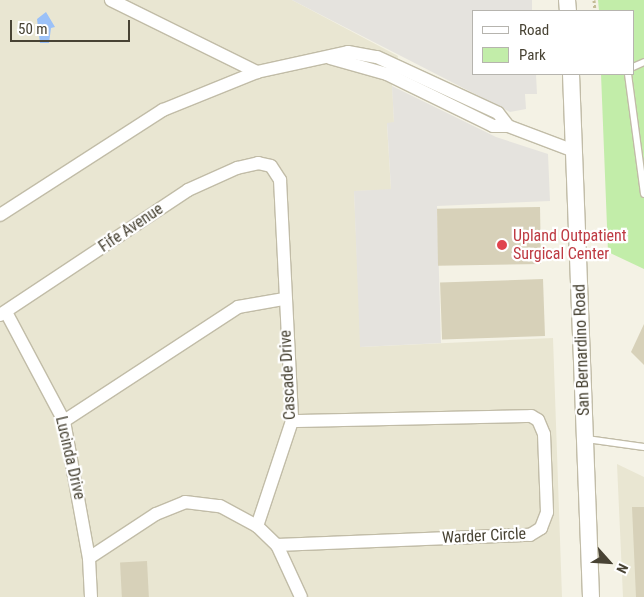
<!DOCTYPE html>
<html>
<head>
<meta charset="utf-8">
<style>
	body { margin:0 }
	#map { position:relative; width:644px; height:597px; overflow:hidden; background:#f4f2e5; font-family:"Roboto Condensed",sans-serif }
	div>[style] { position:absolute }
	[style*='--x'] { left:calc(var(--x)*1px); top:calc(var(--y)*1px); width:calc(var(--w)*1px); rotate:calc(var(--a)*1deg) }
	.residential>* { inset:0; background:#e9e6d2 }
	.green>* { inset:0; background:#c2eda9 }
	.parking>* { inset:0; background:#e5e3de }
	.water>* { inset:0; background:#9bc1f8 }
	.building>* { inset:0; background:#d7d1b9; transform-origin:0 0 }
	.path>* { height:3px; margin-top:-1.5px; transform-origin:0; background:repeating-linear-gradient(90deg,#c4bc96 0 2.5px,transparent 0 5px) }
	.roads { filter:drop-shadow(1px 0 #c1bca7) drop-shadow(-1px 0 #c1bca7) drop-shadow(0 1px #c1bca7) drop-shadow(0 -1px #c1bca7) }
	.service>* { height:6px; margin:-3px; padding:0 3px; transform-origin:3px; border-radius:3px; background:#fff }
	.minor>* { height:12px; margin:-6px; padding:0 6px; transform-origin:6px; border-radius:6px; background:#fff }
	.tertiary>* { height:16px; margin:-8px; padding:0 8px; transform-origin:8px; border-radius:8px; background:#fff }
	.dots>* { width:14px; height:14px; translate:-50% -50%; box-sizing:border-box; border:2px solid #fff; border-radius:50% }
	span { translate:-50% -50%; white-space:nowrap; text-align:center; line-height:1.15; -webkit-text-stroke:4.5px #fff; paint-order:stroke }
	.street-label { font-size:16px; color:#484334 }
	.health-label { font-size:16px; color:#be3a42 }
	.left { translate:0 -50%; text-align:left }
	.legend { position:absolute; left:472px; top:10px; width:162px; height:65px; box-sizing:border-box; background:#fff; border:1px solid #b6b4ae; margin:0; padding:6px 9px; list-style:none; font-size:15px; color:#484334 }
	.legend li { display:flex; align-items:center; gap:10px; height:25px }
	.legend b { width:25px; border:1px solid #b6b4ae }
	.north { position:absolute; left:584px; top:537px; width:50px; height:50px; -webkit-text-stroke:4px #fff; paint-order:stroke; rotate:116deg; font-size:14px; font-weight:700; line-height:20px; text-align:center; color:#484334 }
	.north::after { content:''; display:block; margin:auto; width:18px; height:22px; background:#484334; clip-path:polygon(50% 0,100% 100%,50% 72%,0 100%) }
	.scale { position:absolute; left:10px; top:20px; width:120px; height:22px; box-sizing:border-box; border:2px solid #484334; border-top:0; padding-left:6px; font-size:15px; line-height:18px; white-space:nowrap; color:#484334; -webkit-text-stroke:4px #fff; paint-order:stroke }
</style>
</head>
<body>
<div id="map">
	<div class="residential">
		<div style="clip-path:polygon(0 0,292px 0,398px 56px,392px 82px,394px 123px,387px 124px,391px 190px,354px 191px,361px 347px,553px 338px,562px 597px,0 597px)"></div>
		<div style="clip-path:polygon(617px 464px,644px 477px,644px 597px,623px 597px)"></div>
	</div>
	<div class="green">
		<div style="clip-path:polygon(598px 0,644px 0,644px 269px,608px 252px,601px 74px,633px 74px,633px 11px,599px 11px)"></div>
	</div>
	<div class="parking">
		<div style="clip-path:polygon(292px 0,532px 0,532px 11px,473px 11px,473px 74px,536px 74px,537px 94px,525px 94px,526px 109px,510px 112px)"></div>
		<div style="clip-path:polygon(392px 86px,496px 137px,548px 154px,550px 201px,437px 206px,441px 343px,360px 347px,354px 191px,391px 189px,387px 123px,394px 122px)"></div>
	</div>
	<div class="water">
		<div style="clip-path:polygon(46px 12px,55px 27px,51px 28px,49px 43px,40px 43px,37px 19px)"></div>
	</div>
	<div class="building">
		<div style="left:540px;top:207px;width:57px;height:103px;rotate:89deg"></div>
		<div style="left:543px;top:279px;width:57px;height:103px;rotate:88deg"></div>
		<div style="clip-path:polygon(644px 324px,644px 365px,631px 352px)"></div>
		<div style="clip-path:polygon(632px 507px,644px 507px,644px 597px,636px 597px)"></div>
		<div style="left:147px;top:561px;width:36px;height:27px;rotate:87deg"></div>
	</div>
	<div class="path">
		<div style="--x:594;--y:0;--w:11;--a:85"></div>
	</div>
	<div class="roads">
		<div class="service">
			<div style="--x:633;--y:67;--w:12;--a:-24"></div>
			<div style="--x:628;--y:74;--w:121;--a:82.4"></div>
			<div style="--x:586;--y:439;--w:59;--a:7.9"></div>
		</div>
		<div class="minor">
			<div style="--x:111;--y:0;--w:163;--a:26.3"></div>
			<div style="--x:257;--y:72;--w:93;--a:-12.4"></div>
			<div style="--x:348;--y:52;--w:29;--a:10"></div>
			<div style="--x:377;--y:57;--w:133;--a:24.8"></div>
			<div style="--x:498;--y:113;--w:16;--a:52"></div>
			<div style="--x:330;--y:58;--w:59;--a:15.7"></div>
			<div style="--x:387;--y:74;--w:118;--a:26.1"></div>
			<div style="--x:493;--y:126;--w:15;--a:0"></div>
			<div style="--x:508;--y:126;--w:71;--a:20.7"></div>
			<div style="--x:0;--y:215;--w:194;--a:-32.8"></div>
			<div style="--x:163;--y:110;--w:101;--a:-22"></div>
			<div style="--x:6;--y:312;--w:123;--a:62"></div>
			<div style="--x:64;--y:421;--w:139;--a:79.7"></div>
			<div style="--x:0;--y:315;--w:226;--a:-33.6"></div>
			<div style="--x:188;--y:190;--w:54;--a:-24.2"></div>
			<div style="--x:237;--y:168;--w:22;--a:-13"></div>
			<div style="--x:258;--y:163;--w:13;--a:13"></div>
			<div style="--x:271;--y:166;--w:17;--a:57"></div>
			<div style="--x:280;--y:180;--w:241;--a:87.1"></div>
			<div style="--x:292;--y:421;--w:111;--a:108.4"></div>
			<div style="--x:64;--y:421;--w:208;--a:-33.2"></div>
			<div style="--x:238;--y:307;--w:47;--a:-9.9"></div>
			<div style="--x:277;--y:545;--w:253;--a:-2.3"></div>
			<div style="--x:530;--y:535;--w:13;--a:-32"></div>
			<div style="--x:541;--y:528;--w:17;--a:-69"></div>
			<div style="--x:547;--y:512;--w:78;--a:-92.2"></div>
			<div style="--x:544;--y:434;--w:15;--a:-113"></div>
			<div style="--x:538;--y:420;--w:8;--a:-150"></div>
			<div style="--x:531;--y:416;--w:239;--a:178.8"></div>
			<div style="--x:91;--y:597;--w:39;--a:-93"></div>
			<div style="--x:89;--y:558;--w:80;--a:-33.3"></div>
			<div style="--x:156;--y:514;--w:31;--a:-22"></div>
			<div style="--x:185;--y:502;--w:35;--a:7"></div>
			<div style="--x:220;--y:506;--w:42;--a:28.4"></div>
			<div style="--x:257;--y:526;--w:28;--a:44"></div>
			<div style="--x:277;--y:545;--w:57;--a:65.2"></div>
		</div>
		<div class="tertiary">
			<div style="--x:567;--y:0;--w:11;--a:85"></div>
			<div style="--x:571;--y:74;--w:523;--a:87.81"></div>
		</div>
	</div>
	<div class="dots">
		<div style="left:502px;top:245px;background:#e0444e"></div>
	</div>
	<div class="street-label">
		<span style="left:131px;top:228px;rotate:-34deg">Fife Avenue</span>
		<span style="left:582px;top:350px;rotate:-92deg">San Bernardino Road</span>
		<span style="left:288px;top:375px;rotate:-93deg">Cascade Drive</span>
		<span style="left:70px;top:458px;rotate:77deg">Lucinda Drive</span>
		<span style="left:484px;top:536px;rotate:-3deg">Warder Circle</span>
	</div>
	<div class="health-label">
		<span class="left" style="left:513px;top:245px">Upland Outpatient<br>Surgical Center</span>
	</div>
	<ul class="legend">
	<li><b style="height:6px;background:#fff"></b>Road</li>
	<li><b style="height:14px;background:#c2eda9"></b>Park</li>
	</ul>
	<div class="north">N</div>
	<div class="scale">50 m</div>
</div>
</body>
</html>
